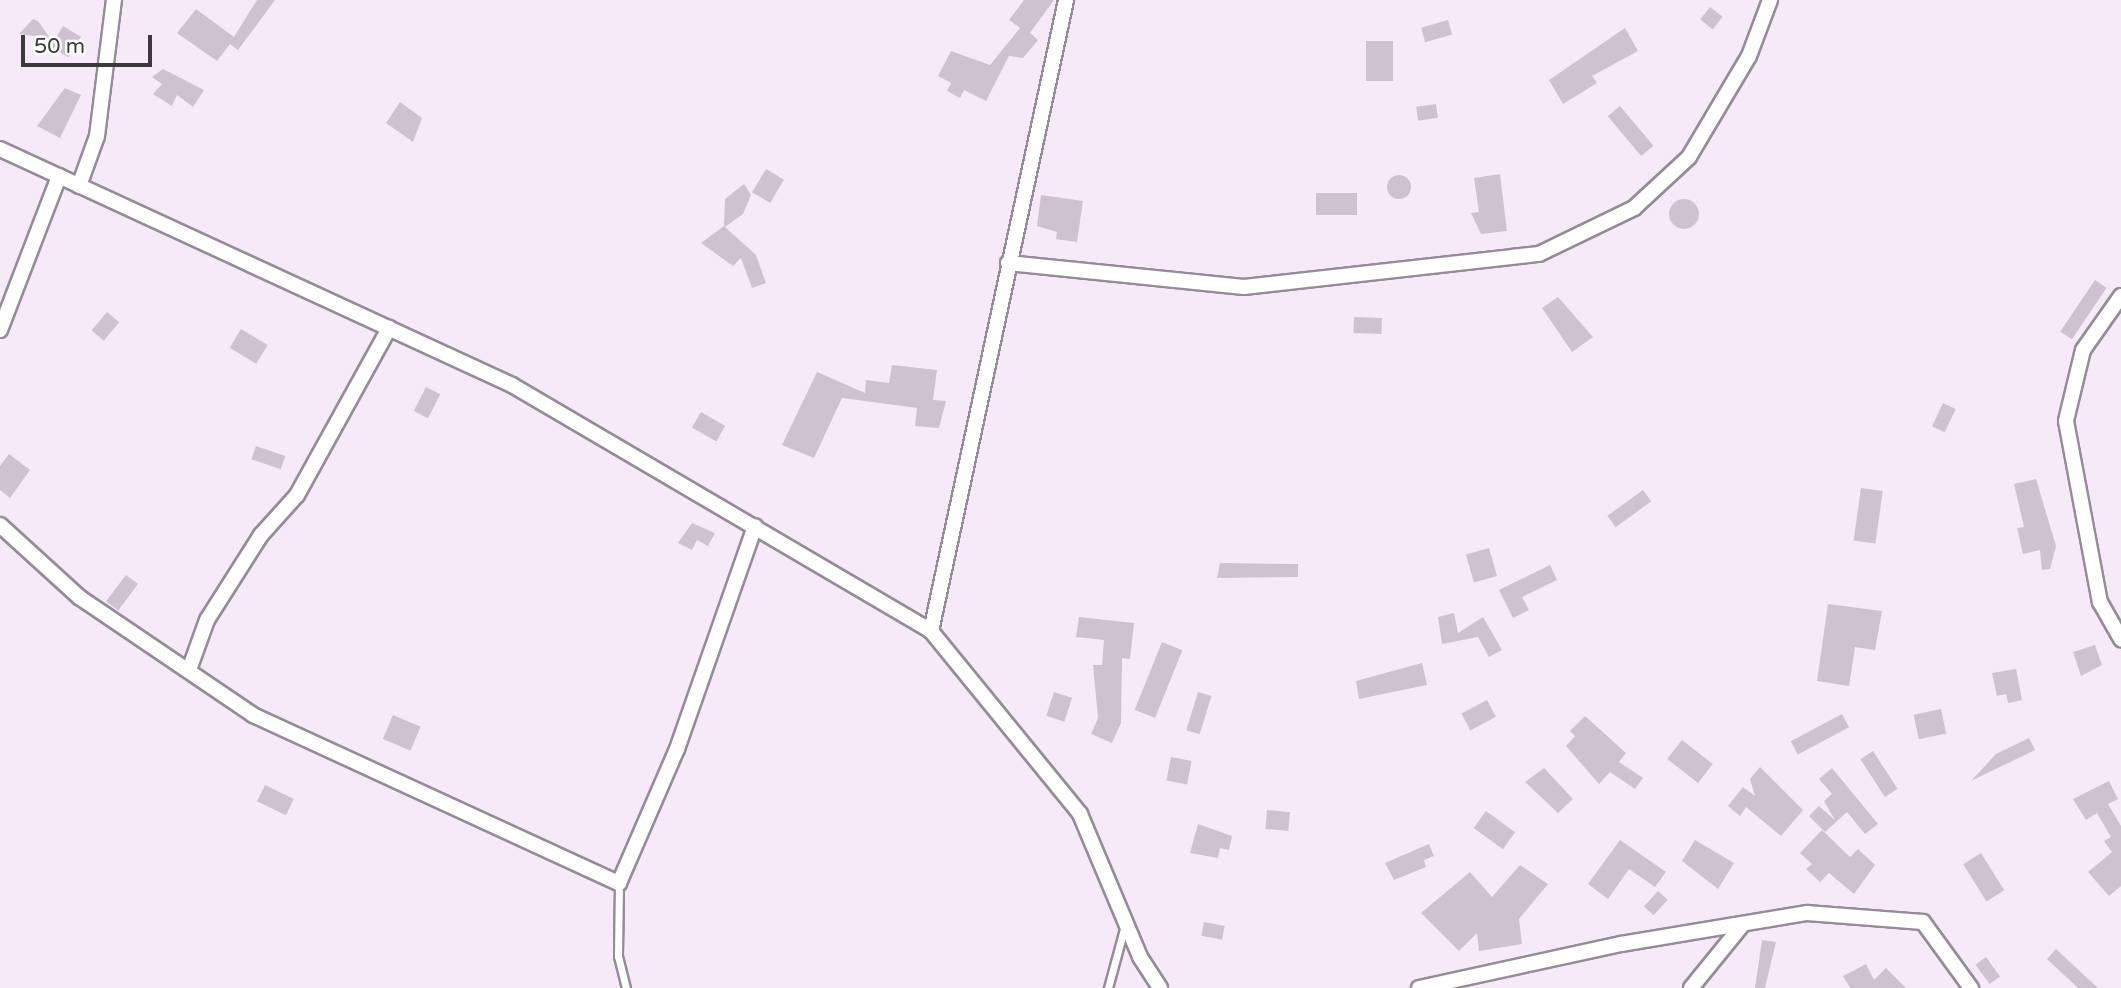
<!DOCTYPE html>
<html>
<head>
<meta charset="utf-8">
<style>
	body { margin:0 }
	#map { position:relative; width:2121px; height:988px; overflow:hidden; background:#f6eaf8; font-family:"Varela Round",sans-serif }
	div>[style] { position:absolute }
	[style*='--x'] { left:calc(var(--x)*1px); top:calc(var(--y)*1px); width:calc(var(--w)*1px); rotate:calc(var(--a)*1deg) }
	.building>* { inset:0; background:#cec2d1; transform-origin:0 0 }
	.round { border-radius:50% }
	.roads { filter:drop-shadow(2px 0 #968b98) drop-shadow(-2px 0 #968b98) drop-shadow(0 2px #968b98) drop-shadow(0 -2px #968b98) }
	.service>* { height:7px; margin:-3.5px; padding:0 3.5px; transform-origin:3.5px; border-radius:3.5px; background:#fff }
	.minor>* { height:14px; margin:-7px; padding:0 7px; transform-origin:7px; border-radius:7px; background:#fff }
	span { translate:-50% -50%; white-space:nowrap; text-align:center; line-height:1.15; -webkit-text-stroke:6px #fff; paint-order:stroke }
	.scale { position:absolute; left:21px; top:35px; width:131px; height:32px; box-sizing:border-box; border:4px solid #3c383d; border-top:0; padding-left:9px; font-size:21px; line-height:24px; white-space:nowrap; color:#3c383d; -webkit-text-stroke:5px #fff; paint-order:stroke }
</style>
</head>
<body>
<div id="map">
	<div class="building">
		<div style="clip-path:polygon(257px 0,275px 0,238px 50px,230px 44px,217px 61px,177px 33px,196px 9px,234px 37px)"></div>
		<div style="clip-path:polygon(1024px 0,1054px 0,1030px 33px,1038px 40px,1023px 58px,1009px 56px,986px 101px,964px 90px,960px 98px,947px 91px,951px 83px,938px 76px,951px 51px,990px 65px,1020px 28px,1009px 20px)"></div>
		<div style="left:1710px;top:7px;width:16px;height:16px;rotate:38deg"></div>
		<div style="clip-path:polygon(33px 19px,38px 21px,50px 38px,19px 34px)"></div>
		<div style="left:1448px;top:20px;width:15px;height:28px;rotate:74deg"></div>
		<div style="left:63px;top:26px;width:21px;height:24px;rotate:31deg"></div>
		<div style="clip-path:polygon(1625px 28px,1638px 51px,1592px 76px,1597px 83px,1563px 104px,1549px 80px)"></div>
		<div style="left:1366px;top:41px;width:27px;height:40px"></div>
		<div style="clip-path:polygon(163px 69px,204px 90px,193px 107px,177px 95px,172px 106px,153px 94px,162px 84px,152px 77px)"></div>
		<div style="clip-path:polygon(65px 88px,81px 95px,60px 138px,37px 126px)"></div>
		<div style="clip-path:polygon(400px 102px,422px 118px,413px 142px,386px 123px)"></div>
		<div style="left:1436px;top:104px;width:14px;height:20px;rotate:82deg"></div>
		<div style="left:1620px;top:106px;width:52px;height:16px;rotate:50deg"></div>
		<div style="left:766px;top:169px;width:21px;height:27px;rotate:31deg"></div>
		<div style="clip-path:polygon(1500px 174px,1507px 231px,1481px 234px,1471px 213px,1479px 212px,1474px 178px)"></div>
		<div class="round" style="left:1387px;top:175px;width:24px;height:24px"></div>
		<div style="clip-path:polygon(744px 184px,751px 195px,743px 214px,725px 227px,756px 255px,766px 283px,752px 288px,741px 258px,733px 266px,701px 243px,724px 226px,725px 199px)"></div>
		<div style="left:1316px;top:193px;width:41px;height:22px"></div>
		<div style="clip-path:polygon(1041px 195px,1083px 201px,1077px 242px,1056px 239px,1057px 232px,1037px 226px)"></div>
		<div class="round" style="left:1669px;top:199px;width:30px;height:30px"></div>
		<div style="left:2095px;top:280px;width:14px;height:62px;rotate:34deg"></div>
		<div style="clip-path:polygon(1558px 297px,1593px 337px,1572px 352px,1542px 308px)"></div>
		<div style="left:107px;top:312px;width:16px;height:24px;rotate:40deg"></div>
		<div style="left:1354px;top:317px;width:28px;height:16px;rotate:2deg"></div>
		<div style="left:241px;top:329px;width:31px;height:22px;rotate:31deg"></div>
		<div style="clip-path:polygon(892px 365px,937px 370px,933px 400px,946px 401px,939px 428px,915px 426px,917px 408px,842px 398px,814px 458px,782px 445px,817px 372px,865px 393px,866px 380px,889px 383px)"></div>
		<div style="left:426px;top:387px;width:16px;height:27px;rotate:27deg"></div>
		<div style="left:1943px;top:403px;width:14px;height:26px;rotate:25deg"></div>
		<div style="left:701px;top:412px;width:28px;height:18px;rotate:30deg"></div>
		<div style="left:256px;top:446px;width:31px;height:14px;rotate:19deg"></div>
		<div style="clip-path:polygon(9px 454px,30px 470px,10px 498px,0 490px,0 466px)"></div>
		<div style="clip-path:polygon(2036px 479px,2056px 546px,2050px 569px,2042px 570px,2040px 550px,2023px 554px,2017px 528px,2024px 527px,2014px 484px)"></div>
		<div style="left:1861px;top:488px;width:22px;height:53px;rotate:8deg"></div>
		<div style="left:1643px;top:490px;width:14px;height:44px;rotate:54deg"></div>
		<div style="clip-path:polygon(692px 523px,715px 533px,708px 546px,697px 540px,692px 550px,678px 543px)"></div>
		<div style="left:1489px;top:548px;width:29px;height:24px;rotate:74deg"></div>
		<div style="clip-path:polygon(1220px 563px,1298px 564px,1298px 577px,1217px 578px)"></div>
		<div style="clip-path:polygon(1550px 565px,1557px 580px,1522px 597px,1529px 610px,1513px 618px,1499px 590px)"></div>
		<div style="left:126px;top:575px;width:15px;height:33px;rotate:37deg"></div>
		<div style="clip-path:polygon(1828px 604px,1882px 611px,1875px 650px,1855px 647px,1849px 686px,1817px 681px)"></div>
		<div style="clip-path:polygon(1454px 613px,1458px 633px,1483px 617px,1502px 650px,1489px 657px,1478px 637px,1442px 644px,1438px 617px)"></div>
		<div style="clip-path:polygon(1079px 617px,1134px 623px,1130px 659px,1122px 658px,1121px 723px,1112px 743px,1091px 734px,1098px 718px,1093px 665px,1102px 665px,1104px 640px,1076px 637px)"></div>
		<div style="left:1162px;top:642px;width:22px;height:73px;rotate:22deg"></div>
		<div style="clip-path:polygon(2095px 645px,2102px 665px,2081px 676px,2073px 652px)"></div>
		<div style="clip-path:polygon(1422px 663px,1427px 685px,1359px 699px,1356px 681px)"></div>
		<div style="clip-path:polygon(2016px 669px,2022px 700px,2008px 703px,2006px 694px,1997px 696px,1992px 673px)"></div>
		<div style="left:1054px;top:692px;width:19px;height:25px;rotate:18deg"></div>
		<div style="left:1198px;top:692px;width:14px;height:40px;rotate:17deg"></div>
		<div style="left:1487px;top:700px;width:19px;height:29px;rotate:62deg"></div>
		<div style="left:1941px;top:709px;width:25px;height:28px;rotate:78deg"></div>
		<div style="left:1842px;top:714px;width:15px;height:58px;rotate:62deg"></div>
		<div style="left:393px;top:715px;width:30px;height:26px;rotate:23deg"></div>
		<div style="clip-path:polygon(1585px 716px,1626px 753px,1619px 762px,1643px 778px,1635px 789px,1610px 772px,1599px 784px,1566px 746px,1575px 736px,1570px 731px)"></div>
		<div style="clip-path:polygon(2029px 738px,2035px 750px,1971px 781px,1996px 754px)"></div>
		<div style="left:1682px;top:740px;width:39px;height:24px;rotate:38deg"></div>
		<div style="left:1873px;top:751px;width:45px;height:15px;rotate:57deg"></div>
		<div style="left:1171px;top:757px;width:21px;height:24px;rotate:11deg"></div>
		<div style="clip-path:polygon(1760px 767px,1803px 810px,1781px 836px,1746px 807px,1740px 816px,1728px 806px,1743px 787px,1755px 796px,1750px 779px)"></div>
		<div style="clip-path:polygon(1544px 768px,1573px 799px,1558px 813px,1525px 782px)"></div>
		<div style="clip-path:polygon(1832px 768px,1878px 824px,1865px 834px,1847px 812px,1825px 832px,1809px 816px,1819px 806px,1835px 820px,1824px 801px,1832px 794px,1819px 779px)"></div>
		<div style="clip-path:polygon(2109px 781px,2118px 799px,2108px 804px,2121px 826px,2121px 886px,2109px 896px,2088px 872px,2112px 852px,2104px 841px,2111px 837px,2097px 813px,2086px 820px,2073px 799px)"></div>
		<div style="left:265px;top:785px;width:32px;height:18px;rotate:26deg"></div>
		<div style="left:1267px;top:810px;width:23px;height:19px;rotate:5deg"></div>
		<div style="left:1486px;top:811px;width:36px;height:21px;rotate:36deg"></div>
		<div style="clip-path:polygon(1198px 824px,1232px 836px,1229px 850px,1220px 848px,1218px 858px,1190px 853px)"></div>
		<div style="clip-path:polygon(1822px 830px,1850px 857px,1858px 849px,1875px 865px,1854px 894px,1829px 873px,1820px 882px,1806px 869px,1812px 864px,1800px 853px)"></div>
		<div style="clip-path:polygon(1620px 840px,1666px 872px,1655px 887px,1629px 869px,1608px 899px,1588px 884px)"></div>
		<div style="clip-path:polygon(1695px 840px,1734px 863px,1718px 889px,1682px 861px)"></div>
		<div style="clip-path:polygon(1429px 844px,1434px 856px,1424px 860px,1426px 867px,1394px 880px,1385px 863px)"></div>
		<div style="left:1981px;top:853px;width:44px;height:21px;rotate:58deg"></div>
		<div style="clip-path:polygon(1520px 865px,1548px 884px,1519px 919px,1522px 944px,1479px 951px,1477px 933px,1459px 951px,1421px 913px,1470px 872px,1492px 897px)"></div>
		<div style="left:1658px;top:891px;width:13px;height:21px;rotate:42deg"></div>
		<div style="left:1204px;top:922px;width:21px;height:14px;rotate:11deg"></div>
		<div style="clip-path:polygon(1762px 940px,1776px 942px,1765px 988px,1755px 988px)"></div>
		<div style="clip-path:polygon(2056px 949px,2098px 988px,2078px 988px,2047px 959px)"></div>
		<div style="left:1986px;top:957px;width:24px;height:13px;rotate:54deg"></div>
		<div style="clip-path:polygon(1866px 964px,1874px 980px,1886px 968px,1906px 988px,1850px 988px,1843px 976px)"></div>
	</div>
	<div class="roads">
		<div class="service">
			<div style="--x:619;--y:883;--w:73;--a:90.8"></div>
			<div style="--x:618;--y:956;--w:33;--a:76"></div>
			<div style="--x:1108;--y:988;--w:65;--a:-74.9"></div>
		</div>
		<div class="minor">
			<div style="--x:0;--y:149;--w:564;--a:24.75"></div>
			<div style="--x:512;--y:385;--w:486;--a:30.4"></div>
			<div style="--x:931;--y:631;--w:236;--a:50.8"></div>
			<div style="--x:1080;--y:814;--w:155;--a:67.2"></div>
			<div style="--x:1140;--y:957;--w:37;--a:57"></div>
			<div style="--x:79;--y:186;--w:53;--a:-70.2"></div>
			<div style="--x:97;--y:136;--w:137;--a:-82.9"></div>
			<div style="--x:1008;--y:263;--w:237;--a:5.8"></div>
			<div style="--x:1244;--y:287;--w:297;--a:-6.4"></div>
			<div style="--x:1539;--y:254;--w:106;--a:-25.8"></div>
			<div style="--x:1634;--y:208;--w:75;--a:-42.8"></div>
			<div style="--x:1689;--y:157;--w:117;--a:-59.3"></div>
			<div style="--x:1749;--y:56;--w:60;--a:-69.4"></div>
			<div style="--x:2121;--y:296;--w:66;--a:125.1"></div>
			<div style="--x:2083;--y:350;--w:73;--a:103.5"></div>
			<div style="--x:2066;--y:421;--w:184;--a:79.4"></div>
			<div style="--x:2100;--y:602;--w:43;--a:60.4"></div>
			<div style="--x:0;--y:330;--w:165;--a:-69"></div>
			<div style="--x:0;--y:525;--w:107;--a:42.3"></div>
			<div style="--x:79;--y:597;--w:210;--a:34.1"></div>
			<div style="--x:253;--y:715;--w:403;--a:24.7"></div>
			<div style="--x:619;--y:883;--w:146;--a:-66.6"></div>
			<div style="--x:677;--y:749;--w:236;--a:-70.7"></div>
			<div style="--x:931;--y:631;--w:645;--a:-77.92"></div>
			<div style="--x:189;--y:670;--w:53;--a:-70.2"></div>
			<div style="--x:207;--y:620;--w:101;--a:-57.6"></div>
			<div style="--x:261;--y:535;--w:54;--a:-48"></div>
			<div style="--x:297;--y:495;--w:191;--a:-61.1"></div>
			<div style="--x:1419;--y:988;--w:207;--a:-12.3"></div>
			<div style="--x:1621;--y:944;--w:189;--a:-9.5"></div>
			<div style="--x:1807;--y:913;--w:116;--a:4.4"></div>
			<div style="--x:1923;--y:922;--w:82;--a:54"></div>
			<div style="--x:1691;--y:988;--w:82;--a:-50.9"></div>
		</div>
	</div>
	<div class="scale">50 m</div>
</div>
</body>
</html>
